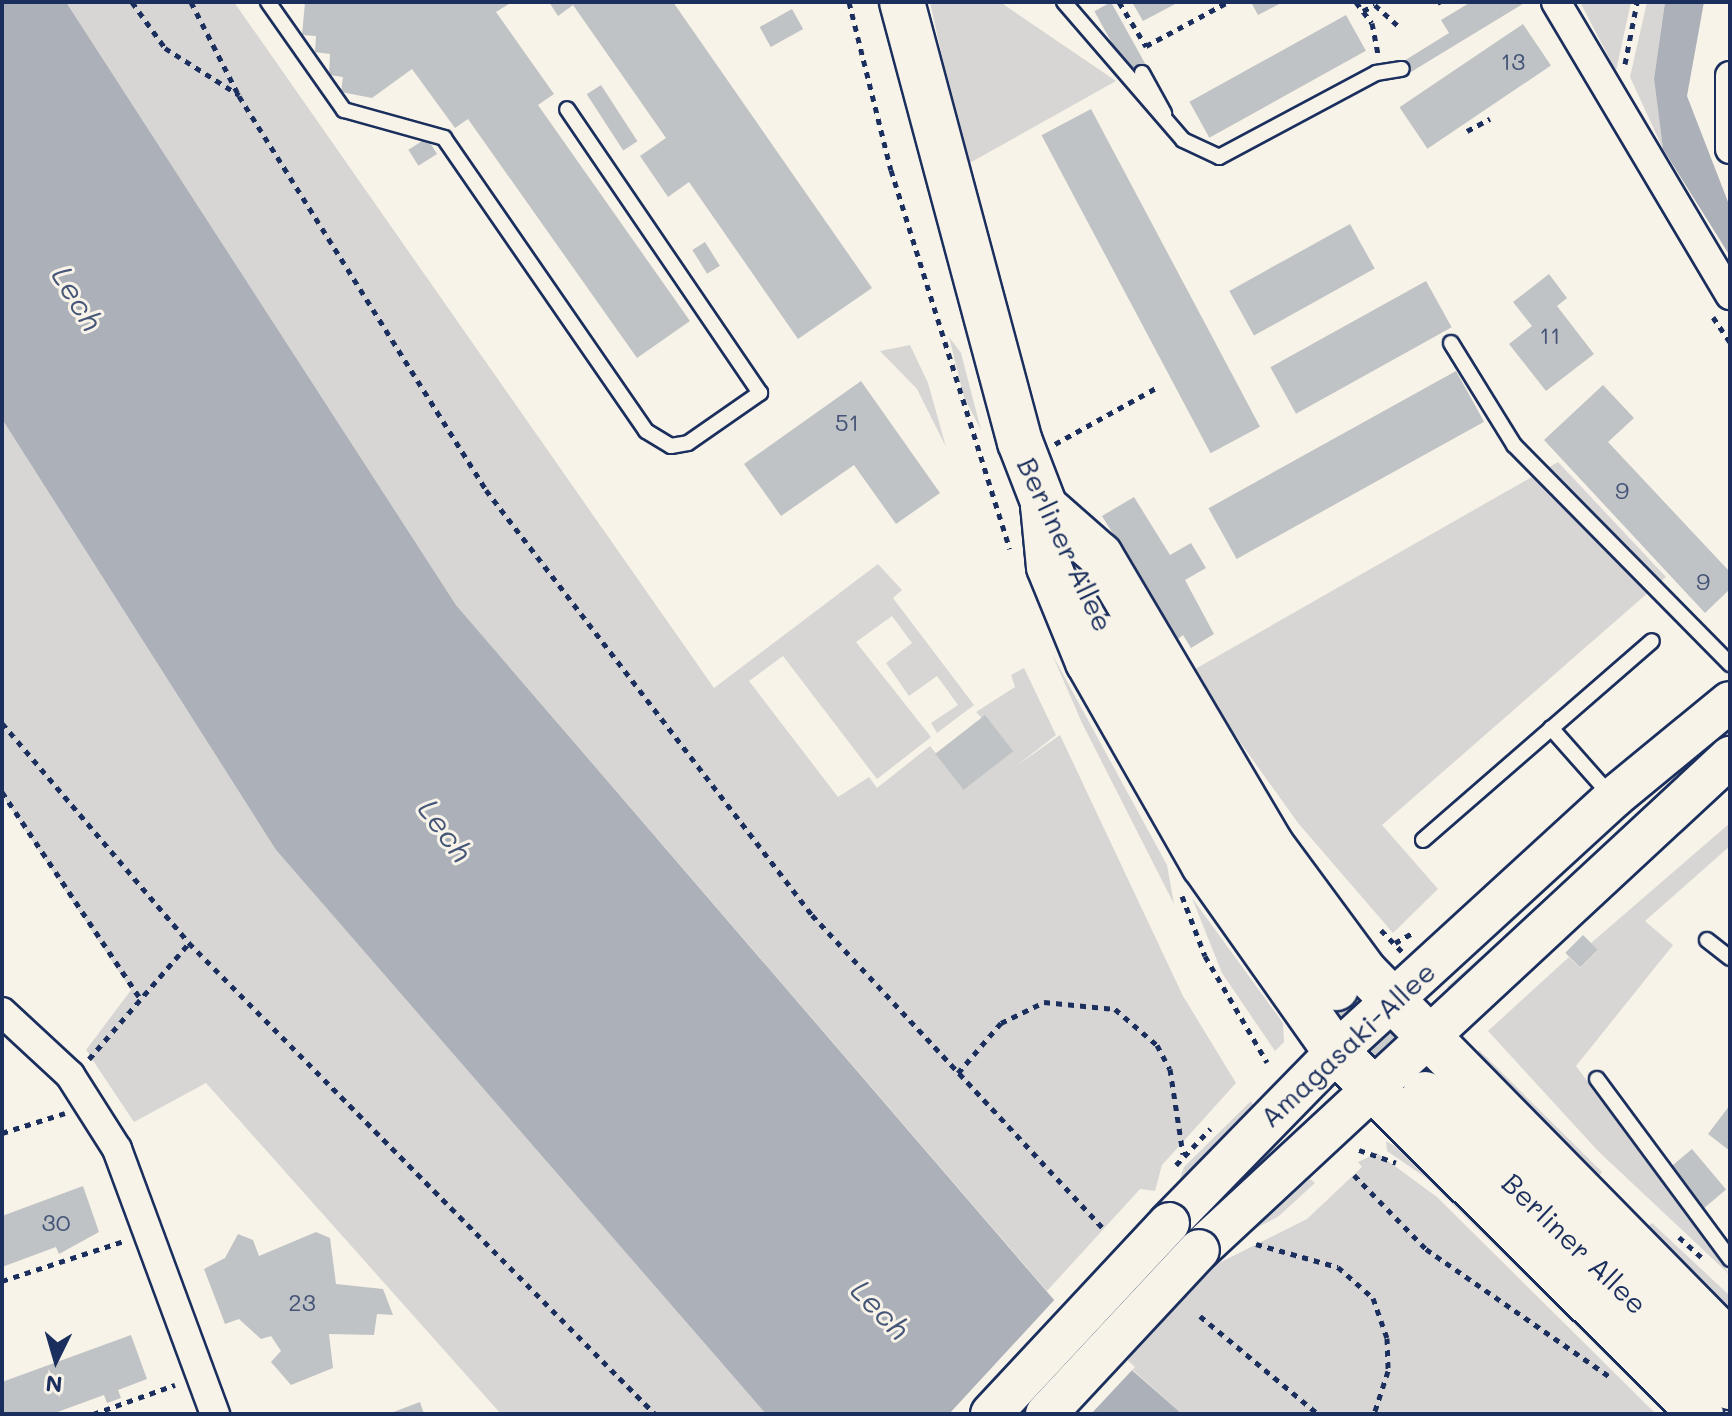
<!DOCTYPE html>
<html>
<head>
<meta charset="utf-8">
<style>
	body { margin:0 }
	#map { position:relative; width:1732px; height:1416px; overflow:hidden; background:#f7f3e8; font-family:Mali,sans-serif }
	div>[style] { position:absolute }
	[style*='--x'] { left:calc(var(--x)*1px); top:calc(var(--y)*1px); width:calc(var(--w)*1px); rotate:calc(var(--a)*1deg) }
	.green>* { inset:0; background:#d7d6d4 }
	.water>* { inset:0; background:#acb0b9 }
	.pier>* { inset:0; background:#f7f3e8 }
	.building>* { inset:0; background:#c0c3c5; transform-origin:0 0 }
	.primary-tunnel>* { height:44px; margin-top:-22px; transform-origin:0; background:repeating-linear-gradient(90deg,#cbcccc 0 44px,transparent 0 66px) }
	.path>* { height:5px; margin-top:-2.5px; transform-origin:0; background:repeating-linear-gradient(90deg,#1b2f5e 0 6px,transparent 0 12px) }
	.roads { filter:drop-shadow(2px 0 #1b2f5e) drop-shadow(-2px 0 #1b2f5e) drop-shadow(0 2px #1b2f5e) drop-shadow(0 -2px #1b2f5e) }
	.lane>* { height:14px; margin:-7px; padding:0 7px; transform-origin:7px; border-radius:7px; background:#f7f3e8 }
	.street>* { height:28px; margin:-14px; padding:0 14px; transform-origin:14px; border-radius:14px; background:#f7f3e8 }
	.secondary>* { height:40px; margin:-20px; padding:0 20px; transform-origin:20px; border-radius:20px; background:#f7f3e8 }
	.primary>* { height:44px; margin:-22px; padding:0 22px; transform-origin:22px; border-radius:22px; background:#f7f3e8 }
	.bridges { filter:drop-shadow(2px 0 #1b2f5e) drop-shadow(-2px 0 #1b2f5e) drop-shadow(0 2px #1b2f5e) drop-shadow(0 -2px #1b2f5e) }
	.secondary-bridge>* { height:40px; margin:-20px; padding:0 20px; transform-origin:20px; border-radius:20px; background:#f7f3e8 }
	span { translate:-50% -50%; white-space:nowrap; text-align:center; line-height:1.15; -webkit-text-stroke:6px #f7f3e8; paint-order:stroke }
	.number-label { font-size:24px; color:#445478 }
	.number-label span { -webkit-text-stroke-width:0 }
	.street-label { font-size:28px; color:#1b2f5e }
	.water-label { font-size:30px; color:#465679; font-style:italic }
	.frame { position:absolute; inset:0; border:4px solid #1b2f5e; pointer-events:none }
	.north { position:absolute; left:16px; top:1320px; width:80px; height:80px; -webkit-text-stroke:6px #f7f3e8; paint-order:stroke; rotate:185deg; font-size:22px; font-weight:700; line-height:32px; text-align:center; color:#1b2f5e }
	.north::after { content:''; display:block; margin:auto; width:28px; height:36px; background:#1b2f5e; clip-path:polygon(50% 0,100% 100%,50% 72%,0 100%) }
</style>
</head>
<body>
<div id="map">
	<div class="green">
		<div style="clip-path:polygon(66px 2px,234px 2px,714px 688px,878px 564px,902px 590px,893px 598px,974px 705px,937px 733px,931px 723px,958px 705px,937px 676px,909px 696px,886px 663px,912px 643px,892px 616px,856px 642px,931px 737px,877px 779px,783px 656px,749px 681px,838px 797px,869px 777px,877px 788px,930px 746px,965px 789px,1013px 751px,976px 712px,1015px 687px,1011px 675px,1024px 668px,1056px 735px,1015px 767px,1060px 735px,1183px 996px,1236px 1083px,1162px 1165px,1155px 1191px,1140px 1189px,1047px 1291px,456px 605px)"></div>
		<div style="clip-path:polygon(930px 2px,1000px 2px,1116px 81px,966px 165px)"></div>
		<div style="clip-path:polygon(1580px 2px,1631px 2px,1616px 71px)"></div>
		<div style="clip-path:polygon(1647px 2px,1665px 2px,1654px 79px,1663px 149px,1630px 77px)"></div>
		<div style="clip-path:polygon(949px 337px,961px 353px,981px 430px,964px 397px)"></div>
		<div style="clip-path:polygon(910px 345px,928px 383px,946px 447px,917px 389px,880px 351px)"></div>
		<div style="clip-path:polygon(2px 419px,276px 850px,766px 1414px,501px 1414px,206px 1083px,134px 1122px,86px 1050px,131px 990px,2px 795px)"></div>
		<div style="clip-path:polygon(1558px 462px,1666px 577px,1382px 825px,1438px 889px,1393px 933px,1298px 823px,1190px 672px)"></div>
		<div style="clip-path:polygon(1052px 654px,1167px 865px,1174px 904px,1082px 723px)"></div>
		<div style="clip-path:polygon(1730px 720px,1730px 741px,1451px 992px,1447px 987px,1625px 827px)"></div>
		<div style="clip-path:polygon(1730px 823px,1730px 846px,1645px 921px,1673px 945px,1576px 1066px,1730px 1275px,1598px 1151px,1488px 1031px,1569px 957px,1580px 968px,1598px 950px,1591px 943px)"></div>
		<div style="clip-path:polygon(1192px 898px,1283px 1023px,1284px 1042px,1275px 1051px,1222px 973px)"></div>
		<div style="clip-path:polygon(1479px 1050px,1602px 1172px,1595px 1181px,1474px 1056px)"></div>
		<div style="clip-path:polygon(1251px 1101px,1255px 1109px,1175px 1193px,1184px 1167px)"></div>
		<div style="clip-path:polygon(1386px 1141px,1409px 1154px,1682px 1414px,1667px 1414px,1653px 1402px,1425px 1177px,1387px 1151px)"></div>
		<div style="clip-path:polygon(1377px 1153px,1437px 1197px,1656px 1414px,1182px 1414px,1124px 1362px,1215px 1265px,1307px 1219px,1362px 1167px,1358px 1162px)"></div>
		<div style="clip-path:polygon(1310px 1179px,1315px 1183px,1279px 1216px,1227px 1243px)"></div>
		<div style="clip-path:polygon(1652px 1223px,1729px 1295px,1730px 1324px,1640px 1233px)"></div>
	</div>
	<div class="water">
		<div style="clip-path:polygon(2px 2px,66px 2px,456px 605px,1061px 1308px,1182px 1414px,766px 1414px,276px 850px,2px 419px)"></div>
		<div style="clip-path:polygon(1665px 2px,1704px 2px,1687px 96px,1730px 207px,1730px 256px,1663px 149px,1654px 79px)"></div>
	</div>
	<div class="pier">
		<div style="clip-path:polygon(1057px 1297px,1135px 1367px,1091px 1414px,949px 1414px)"></div>
	</div>
	<div class="building">
		<div style="clip-path:polygon(305px 2px,512px 2px,496px 12px,554px 94px,538px 105px,690px 321px,637px 358px,468px 119px,455px 128px,412px 69px,372px 98px,341px 92px,343px 77px,329px 75px,330px 54px,315px 52px,316px 36px,302px 35px)"></div>
		<div style="clip-path:polygon(549px 2px,673px 2px,872px 288px,798px 339px,689px 182px,668px 197px,640px 156px,666px 138px,573px 5px,558px 16px)"></div>
		<div style="left:1111px;top:2px;width:76px;height:19px;rotate:61deg"></div>
		<div style="clip-path:polygon(1132px 2px,1179px 2px,1143px 21px)"></div>
		<div style="clip-path:polygon(1251px 2px,1283px 2px,1258px 15px)"></div>
		<div style="clip-path:polygon(1471px 2px,1526px 2px,1406px 75px,1399px 64px,1449px 33px,1441px 20px)"></div>
		<div style="left:792px;top:9px;width:23px;height:37px;rotate:61deg"></div>
		<div style="left:1346px;top:15px;width:41px;height:179px;rotate:61deg"></div>
		<div style="left:1523px;top:24px;width:50px;height:149px;rotate:56deg"></div>
		<div style="left:601px;top:85px;width:67px;height:17px;rotate:57deg"></div>
		<div style="left:1091px;top:109px;width:360px;height:56px;rotate:62deg"></div>
		<div style="left:427px;top:138px;width:19px;height:22px;rotate:58deg"></div>
		<div style="left:1350px;top:224px;width:51px;height:138px;rotate:61deg"></div>
		<div style="left:705px;top:242px;width:28px;height:15px;rotate:58deg"></div>
		<div style="clip-path:polygon(1549px 274px,1567px 298px,1557px 306px,1594px 354px,1546px 391px,1509px 344px,1532px 326px,1513px 302px)"></div>
		<div style="left:1426px;top:281px;width:53px;height:178px;rotate:61deg"></div>
		<div style="left:1456px;top:371px;width:58px;height:283px;rotate:61deg"></div>
		<div style="clip-path:polygon(861px 381px,940px 493px,896px 524px,854px 465px,781px 516px,744px 464px)"></div>
		<div style="clip-path:polygon(1603px 385px,1634px 418px,1608px 442px,1730px 572px,1730px 589px,1705px 613px,1544px 440px)"></div>
		<div style="clip-path:polygon(1134px 497px,1170px 555px,1191px 543px,1206px 568px,1185px 580px,1214px 634px,1191px 648px,1183px 635px,1178px 639px,1102px 516px)"></div>
		<div style="left:985px;top:715px;width:46px;height:63px;rotate:52deg"></div>
		<div style="left:1583px;top:935px;width:21px;height:25px;rotate:45deg"></div>
		<div style="clip-path:polygon(1730px 1105px,1730px 1151px,1708px 1134px)"></div>
		<div style="left:1692px;top:1149px;width:53px;height:31px;rotate:50deg"></div>
		<div style="clip-path:polygon(83px 1186px,99px 1232px,59px 1254px,56px 1247px,2px 1267px,2px 1216px)"></div>
		<div style="clip-path:polygon(316px 1232px,330px 1238px,336px 1284px,383px 1289px,393px 1315px,377px 1314px,374px 1335px,329px 1334px,333px 1368px,291px 1385px,271px 1362px,281px 1351px,271px 1336px,261px 1339px,239px 1319px,225px 1324px,204px 1269px,225px 1258px,238px 1234px,253px 1240px,259px 1256px)"></div>
		<div style="clip-path:polygon(131px 1335px,147px 1379px,118px 1390px,121px 1398px,107px 1403px,104px 1395px,52px 1414px,2px 1414px,2px 1382px)"></div>
		<div style="clip-path:polygon(420px 1402px,424px 1414px,388px 1414px)"></div>
	</div>
	<div class="primary-tunnel">
		<div style="--x:1336;--y:988;--w:138;--a:50"></div>
	</div>
	<div class="path">
		<div style="--x:132;--y:2;--w:57;--a:54.3"></div>
		<div style="--x:165;--y:48;--w:88;--a:32.4"></div>
		<div style="--x:191;--y:2;--w:106;--a:62.9"></div>
		<div style="--x:239;--y:96;--w:465;--a:57.9"></div>
		<div style="--x:486;--y:490;--w:536;--a:52.51"></div>
		<div style="--x:812;--y:915;--w:430;--a:47.1"></div>
		<div style="--x:849;--y:2;--w:173;--a:76"></div>
		<div style="--x:891;--y:170;--w:397;--a:72.6"></div>
		<div style="--x:1119;--y:2;--w:52;--a:58.5"></div>
		<div style="--x:1146;--y:46;--w:93;--a:-28.2"></div>
		<div style="--x:1356;--y:2;--w:26;--a:53"></div>
		<div style="--x:1372;--y:23;--w:32;--a:79"></div>
		<div style="--x:1440;--y:2;--w:2;--a:63"></div>
		<div style="--x:1363;--y:11;--w:13;--a:-27"></div>
		<div style="--x:1375;--y:5;--w:30;--a:42"></div>
		<div style="--x:1625;--y:64;--w:63;--a:-79"></div>
		<div style="--x:1467;--y:131;--w:26;--a:-28"></div>
		<div style="--x:1713;--y:317;--w:30;--a:56"></div>
		<div style="--x:1055;--y:444;--w:118;--a:-29"></div>
		<div style="--x:2;--y:723;--w:289;--a:49.6"></div>
		<div style="--x:189;--y:943;--w:663;--a:45.31"></div>
		<div style="--x:2;--y:792;--w:250;--a:56.2"></div>
		<div style="--x:1182;--y:896;--w:64;--a:69"></div>
		<div style="--x:1205;--y:956;--w:123;--a:59.7"></div>
		<div style="--x:1381;--y:930;--w:30;--a:46"></div>
		<div style="--x:1395;--y:943;--w:22;--a:-30"></div>
		<div style="--x:89;--y:1059;--w:153;--a:-49.2"></div>
		<div style="--x:958;--y:1073;--w:66;--a:-49.3"></div>
		<div style="--x:1001;--y:1023;--w:48;--a:-26"></div>
		<div style="--x:1044;--y:1002;--w:71;--a:5.6"></div>
		<div style="--x:1115;--y:1009;--w:55;--a:40.6"></div>
		<div style="--x:1157;--y:1045;--w:27;--a:62"></div>
		<div style="--x:1170;--y:1069;--w:86;--a:81.3"></div>
		<div style="--x:2;--y:1133;--w:66;--a:-17.6"></div>
		<div style="--x:1359;--y:1150;--w:39;--a:19"></div>
		<div style="--x:1176;--y:1165;--w:50;--a:-46.6"></div>
		<div style="--x:1354;--y:1175;--w:103;--a:45.8"></div>
		<div style="--x:1426;--y:1249;--w:224;--a:34.8"></div>
		<div style="--x:1679;--y:1237;--w:30;--a:42"></div>
		<div style="--x:1256;--y:1244;--w:85;--a:15.7"></div>
		<div style="--x:1338;--y:1267;--w:47;--a:41.5"></div>
		<div style="--x:1373;--y:1298;--w:42;--a:70.7"></div>
		<div style="--x:1387;--y:1338;--w:33;--a:88"></div>
		<div style="--x:1388;--y:1371;--w:45;--a:108"></div>
		<div style="--x:2;--y:1281;--w:128;--a:-18.2"></div>
		<div style="--x:1200;--y:1316;--w:153;--a:39.7"></div>
		<div style="--x:93;--y:1414;--w:87;--a:-19.5"></div>
	</div>
	<div class="roads">
		<div class="lane">
			<div style="--x:268;--y:2;--w:132;--a:54.9"></div>
			<div style="--x:344;--y:110;--w:104;--a:15.6"></div>
			<div style="--x:444;--y:138;--w:356;--a:55.4"></div>
			<div style="--x:646;--y:431;--w:29;--a:31"></div>
			<div style="--x:671;--y:446;--w:17;--a:-10"></div>
			<div style="--x:688;--y:443;--w:88;--a:-34.8"></div>
			<div style="--x:760;--y:393;--w:343;--a:-124.2"></div>
			<div style="--x:1064;--y:2;--w:182;--a:49.2"></div>
			<div style="--x:1183;--y:140;--w:40;--a:25"></div>
			<div style="--x:1219;--y:157;--w:178;--a:-28.1"></div>
			<div style="--x:1376;--y:73;--w:26;--a:-9"></div>
			<div style="--x:1142;--y:73;--w:46;--a:61.2"></div>
			<div style="--x:1451;--y:343;--w:120;--a:58.3"></div>
			<div style="--x:1514;--y:445;--w:308;--a:45.4"></div>
			<div style="--x:1551;--y:728;--w:92;--a:48.5"></div>
			<div style="--x:1423;--y:840;--w:303;--a:-41"></div>
			<div style="--x:1707;--y:940;--w:29;--a:38"></div>
			<div style="--x:1597;--y:1079;--w:224;--a:53.5"></div>
		</div>
		<div class="street">
			<div style="--x:1556;--y:2;--w:341;--a:59.3"></div>
			<div style="--x:1730;--y:76;--w:73;--a:90"></div>
			<div style="--x:2;--y:1012;--w:93;--a:42.8"></div>
			<div style="--x:70;--y:1075;--w:88;--a:57.6"></div>
			<div style="--x:117;--y:1149;--w:283;--a:69.7"></div>
		</div>
		<div class="secondary">
			<div style="--x:1169;--y:1223;--w:239;--a:-45.7"></div>
			<div style="--x:1336;--y:1052;--w:376;--a:-42.5"></div>
			<div style="--x:1613;--y:798;--w:151;--a:-39.4"></div>
			<div style="--x:1199;--y:1250;--w:725;--a:-42.87"></div>
		</div>
		<div class="primary">
			<div style="--x:902;--y:2;--w:456;--a:75"></div>
			<div style="--x:1020;--y:442;--w:94;--a:68.9"></div>
			<div style="--x:1043;--y:505;--w:62;--a:84.5"></div>
			<div style="--x:1049;--y:567;--w:103;--a:67.7"></div>
			<div style="--x:1088;--y:662;--w:234;--a:60.3"></div>
			<div style="--x:1204;--y:865;--w:229;--a:54.8"></div>
			<div style="--x:1336;--y:1052;--w:514;--a:44.76"></div>
			<div style="--x:1043;--y:505;--w:76;--a:41.3"></div>
			<div style="--x:1100;--y:555;--w:334;--a:59.4"></div>
			<div style="--x:1270;--y:843;--w:160;--a:53.6"></div>
			<div style="--x:1365;--y:972;--w:520;--a:45.47"></div>
			<div style="--x:1108;--y:638;--w:225;--a:59"></div>
			<div style="--x:1224;--y:831;--w:193;--a:54.5"></div>
			<div style="--x:1425;--y:1094;--w:236;--a:45.3"></div>
			<div style="--x:1591;--y:1262;--w:187;--a:42"></div>
		</div>
	</div>
	<div class="bridges">
		<div class="secondary-bridge">
			<div style="--x:991;--y:1414;--w:261;--a:-47"></div>
			<div style="--x:1046;--y:1414;--w:224;--a:-47"></div>
		</div>
	</div>
	<div class="number-label">
		<span style="left:1513px;top:61px">13</span>
		<span style="left:1550px;top:335px">11</span>
		<span style="left:847px;top:422px">51</span>
		<span style="left:1622px;top:490px">9</span>
		<span style="left:1703px;top:581px">9</span>
		<span style="left:56px;top:1222px">30</span>
		<span style="left:302px;top:1302px">23</span>
	</div>
	<div class="street-label">
		<span style="left:1066px;top:544px;rotate:65deg">Berliner Allee</span>
		<span style="left:1347px;top:1044px;rotate:-43deg">Amagasaki-Allee</span>
		<span style="left:1575px;top:1243px;rotate:44deg">Berliner Allee</span>
	</div>
	<div class="water-label">
		<span style="left:78px;top:298px;rotate:59deg">Lech</span>
		<span style="left:446px;top:830px;rotate:54deg">Lech</span>
		<span style="left:881px;top:1309px;rotate:46deg">Lech</span>
	</div>
	<div class="frame"></div>
	<div class="north">N</div>
</div>
</body>
</html>
